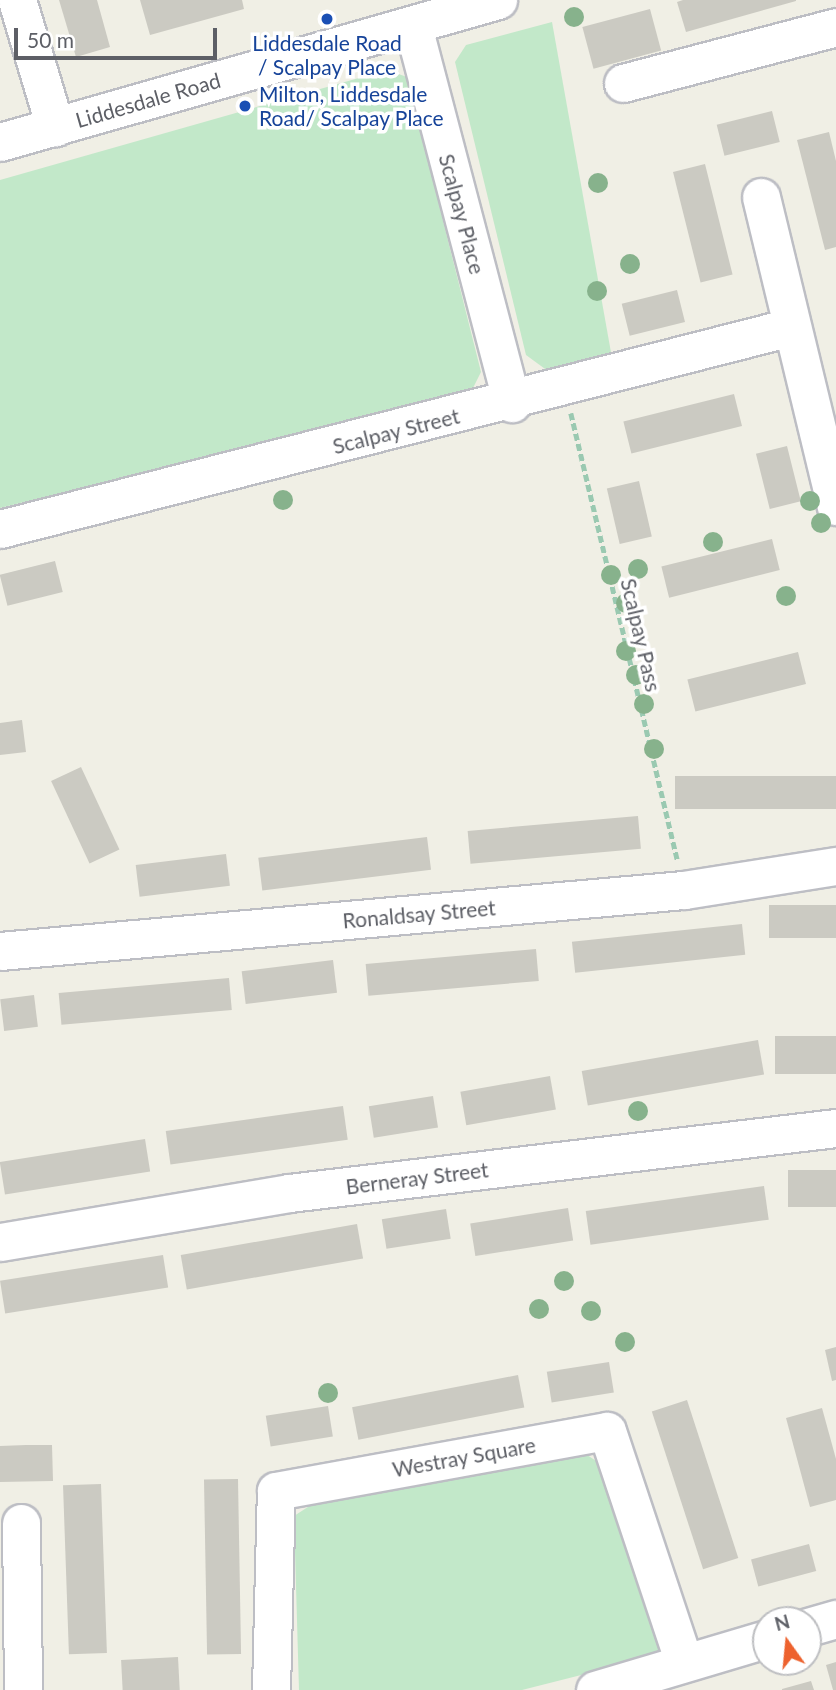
<!DOCTYPE html>
<html>
<head>
<meta charset="utf-8">
<style>
	body { margin:0 }
	#map { position:relative; width:836px; height:1690px; overflow:hidden; background:#f0efe5; font-family:Lato,sans-serif }
	div>[style] { position:absolute }
	[style*='--x'] { left:calc(var(--x)*1px); top:calc(var(--y)*1px); width:calc(var(--w)*1px); rotate:calc(var(--a)*1deg) }
	.green>* { inset:0; background:#c2e8c9 }
	.building>* { inset:0; background:#cbcac2; transform-origin:0 0 }
	.path>* { height:4.5px; margin-top:-2.25px; transform-origin:0; background:repeating-linear-gradient(90deg,#9ac9b1 0 7px,transparent 0 10.5px) }
	.roads { filter:drop-shadow(2px 0 #bdbec4) drop-shadow(-2px 0 #bdbec4) drop-shadow(0 2px #bdbec4) drop-shadow(0 -2px #bdbec4) }
	.minor>* { height:37px; margin:-18.5px; padding:0 18.5px; transform-origin:18.5px; border-radius:18.5px; background:#fff }
	.trees>* { width:20px; height:20px; margin:-10px; border-radius:50%; background:#87b28c }
	.dots>* { width:19px; height:19px; translate:-50% -50%; box-sizing:border-box; border:4px solid #fff; border-radius:50% }
	span { translate:-50% -50%; white-space:nowrap; text-align:center; line-height:1.15; -webkit-text-stroke:7px #fff; paint-order:stroke }
	.transit-label { font-size:21px; color:#164399 }
	.left { translate:0 -50%; text-align:left }
	.street-label { font-size:21px; color:#5d5f66 }
	.north { position:absolute; left:752px; top:1606px; width:70px; height:70px; box-sizing:border-box; background:#fff; border:2px solid #bebfc2; border-radius:50%; rotate:345deg; font-size:19px; font-weight:700; line-height:28px; text-align:center; color:#5d5f66 }
	.north::after { content:''; display:block; margin:auto; width:24px; height:32px; background:#ed622e; clip-path:polygon(50% 0,100% 100%,50% 72%,0 100%) }
	.scale { position:absolute; left:14px; top:28px; width:203px; height:32px; box-sizing:border-box; border:4px solid #5d5f66; border-top:0; padding-left:9px; font-size:21px; line-height:24px; white-space:nowrap; color:#5d5f66; -webkit-text-stroke:5px #fff; paint-order:stroke }
</style>
</head>
<body>
<div id="map">
	<div class="green">
		<div style="clip-path:polygon(552px 22px,612px 358px,552px 374px,526px 355px,455px 62px,466px 45px)"></div>
		<div style="clip-path:polygon(387px 70px,407px 77px,481px 372px,471px 392px,0 508px,0 180px)"></div>
		<div style="clip-path:polygon(581px 1451px,616px 1474px,660px 1655px,522px 1690px,299px 1690px,294px 1516px,325px 1496px)"></div>
	</div>
	<div class="building">
		<div style="clip-path:polygon(59px 0,97px 0,110px 47px,76px 57px)"></div>
		<div style="clip-path:polygon(140px 0,242px 0,244px 9px,150px 35px)"></div>
		<div style="clip-path:polygon(683px 0,796px 0,796px 1px,686px 32px,677px 2px)"></div>
		<div style="left:650px;top:9px;width:43px;height:70px;rotate:75deg"></div>
		<div style="left:772px;top:111px;width:32px;height:57px;rotate:76deg"></div>
		<div style="clip-path:polygon(829px 132px,836px 161px,836px 247px,825px 250px,797px 140px)"></div>
		<div style="left:705px;top:164px;width:114px;height:33px;rotate:76deg"></div>
		<div style="left:677px;top:290px;width:33px;height:57px;rotate:76deg"></div>
		<div style="left:734px;top:394px;width:33px;height:114px;rotate:76deg"></div>
		<div style="left:787px;top:446px;width:57px;height:32px;rotate:76deg"></div>
		<div style="left:639px;top:481px;width:57px;height:33px;rotate:77deg"></div>
		<div style="left:772px;top:539px;width:32px;height:114px;rotate:76deg"></div>
		<div style="left:55px;top:561px;width:32px;height:57px;rotate:76deg"></div>
		<div style="left:798px;top:652px;width:33px;height:114px;rotate:76deg"></div>
		<div style="clip-path:polygon(22px 720px,26px 752px,0 755px,0 723px)"></div>
		<div style="left:81px;top:767px;width:91px;height:33px;rotate:65deg"></div>
		<div style="left:836px;top:776px;width:33px;height:161px;rotate:90deg"></div>
		<div style="left:638px;top:816px;width:33px;height:171px;rotate:85deg"></div>
		<div style="left:427px;top:837px;width:33px;height:170px;rotate:83deg"></div>
		<div style="left:226px;top:854px;width:32px;height:91px;rotate:83deg"></div>
		<div style="left:836px;top:905px;width:33px;height:67px;rotate:90deg"></div>
		<div style="left:742px;top:924px;width:31px;height:171px;rotate:84deg"></div>
		<div style="left:536px;top:949px;width:32px;height:171px;rotate:85deg"></div>
		<div style="left:333px;top:960px;width:33px;height:92px;rotate:83deg"></div>
		<div style="left:229px;top:978px;width:32px;height:171px;rotate:85deg"></div>
		<div style="left:34px;top:995px;width:32px;height:34px;rotate:83deg"></div>
		<div style="left:836px;top:1036px;width:38px;height:61px;rotate:90deg"></div>
		<div style="left:758px;top:1040px;width:35px;height:179px;rotate:80deg"></div>
		<div style="left:550px;top:1076px;width:34px;height:91px;rotate:80deg"></div>
		<div style="left:433px;top:1096px;width:32px;height:65px;rotate:81deg"></div>
		<div style="left:343px;top:1106px;width:34px;height:179px;rotate:82deg"></div>
		<div style="left:145px;top:1139px;width:33px;height:147px;rotate:81deg"></div>
		<div style="left:836px;top:1170px;width:37px;height:48px;rotate:90deg"></div>
		<div style="left:764px;top:1186px;width:34px;height:180px;rotate:82deg"></div>
		<div style="left:568px;top:1208px;width:33px;height:99px;rotate:81deg"></div>
		<div style="left:446px;top:1209px;width:30px;height:65px;rotate:81deg"></div>
		<div style="left:357px;top:1224px;width:35px;height:179px;rotate:80deg"></div>
		<div style="left:163px;top:1255px;width:33px;height:165px;rotate:81deg"></div>
		<div style="clip-path:polygon(836px 1347px,836px 1380px,832px 1381px,825px 1350px)"></div>
		<div style="left:609px;top:1362px;width:31px;height:63px;rotate:81deg"></div>
		<div style="left:518px;top:1375px;width:33px;height:169px;rotate:79deg"></div>
		<div style="left:687px;top:1400px;width:166px;height:37px;rotate:72deg"></div>
		<div style="left:328px;top:1406px;width:31px;height:63px;rotate:81deg"></div>
		<div style="clip-path:polygon(822px 1408px,836px 1459px,836px 1500px,810px 1507px,786px 1418px)"></div>
		<div style="clip-path:polygon(26px 1445px,52px 1445px,53px 1481px,0 1482px,0 1446px)"></div>
		<div style="left:238px;top:1479px;width:175px;height:34px;rotate:89deg"></div>
		<div style="left:101px;top:1484px;width:169px;height:38px;rotate:88deg"></div>
		<div style="left:809px;top:1544px;width:28px;height:60px;rotate:75deg"></div>
		<div style="left:178px;top:1657px;width:33px;height:57px;rotate:87deg"></div>
		<div style="clip-path:polygon(836px 1662px,836px 1690px,833px 1690px,826px 1665px)"></div>
		<div style="clip-path:polygon(811px 1681px,814px 1690px,782px 1690px,782px 1689px)"></div>
	</div>
	<div class="path">
		<div style="--x:571;--y:413;--w:461;--a:76.6"></div>
	</div>
	<div class="roads">
		<div class="minor">
			<div style="--x:17;--y:0;--w:133;--a:73.3"></div>
			<div style="--x:413;--y:26;--w:390;--a:75.3"></div>
			<div style="--x:623;--y:83;--w:220;--a:-14.7"></div>
			<div style="--x:0;--y:142;--w:518;--a:-15.92"></div>
			<div style="--x:761;--y:197;--w:318;--a:76.4"></div>
			<div style="--x:0;--y:529;--w:816;--a:-14.33"></div>
			<div style="--x:0;--y:951;--w:687;--a:-5.1"></div>
			<div style="--x:684;--y:890;--w:154;--a:-9"></div>
			<div style="--x:0;--y:1242;--w:293;--a:-9.6"></div>
			<div style="--x:289;--y:1193;--w:551;--a:-6.78"></div>
			<div style="--x:21;--y:1523;--w:167;--a:89.3"></div>
			<div style="--x:808;--y:1627;--w:29;--a:-16"></div>
			<div style="--x:271;--y:1690;--w:199;--a:-88.6"></div>
			<div style="--x:276;--y:1491;--w:336;--a:-10.3"></div>
			<div style="--x:607;--y:1431;--w:244;--a:71.6"></div>
			<div style="--x:595;--y:1690;--w:178;--a:-16.6"></div>
		</div>
	</div>
	<div class="trees">
		<div style="left:574px;top:17px"></div>
		<div style="left:598px;top:183px"></div>
		<div style="left:630px;top:264px"></div>
		<div style="left:597px;top:291px"></div>
		<div style="left:283px;top:500px"></div>
		<div style="left:810px;top:501px"></div>
		<div style="left:821px;top:523px"></div>
		<div style="left:713px;top:542px"></div>
		<div style="left:638px;top:569px"></div>
		<div style="left:611px;top:575px"></div>
		<div style="left:786px;top:596px"></div>
		<div style="left:626px;top:603px"></div>
		<div style="left:626px;top:651px"></div>
		<div style="left:636px;top:675px"></div>
		<div style="left:644px;top:704px"></div>
		<div style="left:654px;top:749px"></div>
		<div style="left:638px;top:1111px"></div>
		<div style="left:564px;top:1281px"></div>
		<div style="left:539px;top:1309px"></div>
		<div style="left:591px;top:1311px"></div>
		<div style="left:625px;top:1342px"></div>
		<div style="left:328px;top:1393px"></div>
	</div>
	<div class="dots">
		<div style="left:327px;top:19px;background:#1a4fb4"></div>
		<div style="left:245px;top:106px;background:#1a4fb4"></div>
	</div>
	<div class="transit-label">
		<span style="left:327px;top:55px">Liddesdale Road<br>/ Scalpay Place</span>
		<span class="left" style="left:259px;top:106px">Milton, Liddesdale<br>Road/ Scalpay Place</span>
	</div>
	<div class="street-label">
		<span style="left:148px;top:100px;rotate:-16deg">Liddesdale Road</span>
		<span style="left:462px;top:214px;rotate:75deg">Scalpay Place</span>
		<span style="left:396px;top:431px;rotate:-14deg">Scalpay Street</span>
		<span style="left:641px;top:635px;rotate:77deg">Scalpay Pass</span>
		<span style="left:419px;top:914px;rotate:-5deg">Ronaldsay Street</span>
		<span style="left:417px;top:1178px;rotate:-7deg">Berneray Street</span>
		<span style="left:464px;top:1457px;rotate:-10deg">Westray Square</span>
	</div>
	<div class="north">N</div>
	<div class="scale">50 m</div>
</div>
</body>
</html>
